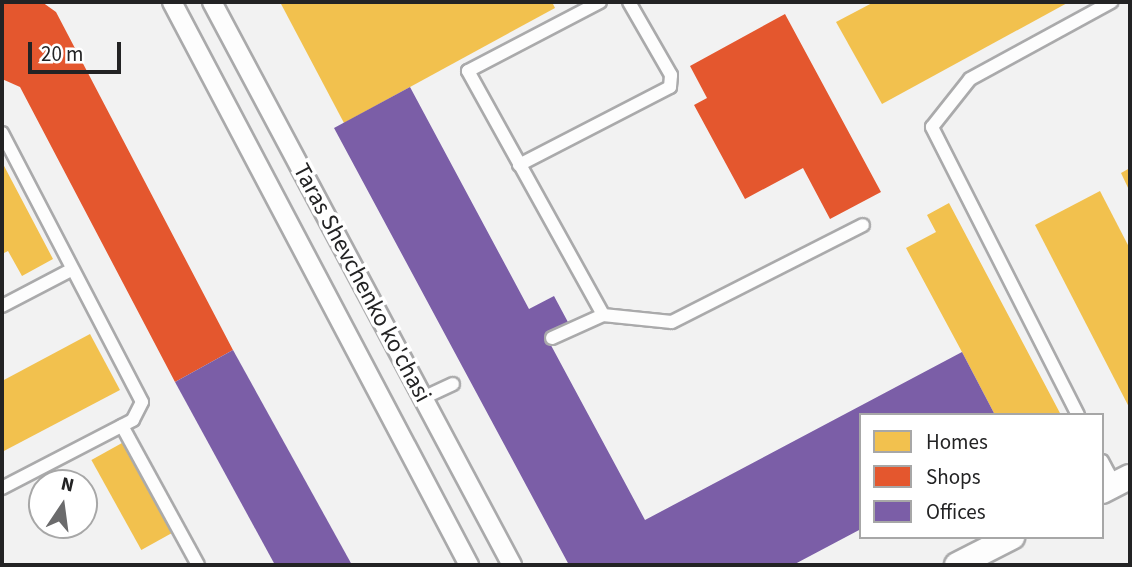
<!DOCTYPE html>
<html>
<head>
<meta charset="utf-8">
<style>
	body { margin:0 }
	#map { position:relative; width:1132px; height:567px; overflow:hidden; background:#f2f2f2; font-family:"Source Sans 3",sans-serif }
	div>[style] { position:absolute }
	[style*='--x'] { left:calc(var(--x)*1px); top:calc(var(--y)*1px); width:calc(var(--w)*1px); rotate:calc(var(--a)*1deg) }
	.homes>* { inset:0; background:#f2c14e; transform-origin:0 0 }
	.shops>* { inset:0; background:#e4572e }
	.offices>* { inset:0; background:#7b5ea7 }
	.roads { filter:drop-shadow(2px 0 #aaaaab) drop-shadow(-2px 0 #aaaaab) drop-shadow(0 2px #aaaaab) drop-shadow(0 -2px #aaaaab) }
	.service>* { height:12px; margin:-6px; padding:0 6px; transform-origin:6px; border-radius:6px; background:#fdfdfd }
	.pedestrian>* { height:18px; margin:-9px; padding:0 9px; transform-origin:9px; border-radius:9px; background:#fdfdfd }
	.minor>* { height:24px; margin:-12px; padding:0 12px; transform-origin:12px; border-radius:12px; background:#fdfdfd }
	span { translate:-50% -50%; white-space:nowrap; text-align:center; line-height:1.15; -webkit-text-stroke:7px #fff; paint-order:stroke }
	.street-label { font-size:24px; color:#232324 }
	.frame { position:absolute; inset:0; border:4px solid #232324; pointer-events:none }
	.legend { position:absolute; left:859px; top:413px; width:245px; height:126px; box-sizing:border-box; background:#fff; border:2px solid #a7a7a7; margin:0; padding:9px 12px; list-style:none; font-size:21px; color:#232324 }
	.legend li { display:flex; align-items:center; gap:14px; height:35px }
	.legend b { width:35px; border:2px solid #a7a7a7 }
	.north { position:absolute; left:28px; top:469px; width:70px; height:70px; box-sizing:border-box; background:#fff; border:2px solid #a7a7a7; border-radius:50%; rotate:13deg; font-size:19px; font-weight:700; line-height:28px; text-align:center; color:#232324 }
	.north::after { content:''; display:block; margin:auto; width:24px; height:32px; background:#6b6b6c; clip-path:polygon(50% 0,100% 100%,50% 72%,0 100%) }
	.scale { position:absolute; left:28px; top:42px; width:93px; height:32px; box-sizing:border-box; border:4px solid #232324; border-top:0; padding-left:9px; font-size:21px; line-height:24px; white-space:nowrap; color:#232324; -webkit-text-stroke:5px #fff; paint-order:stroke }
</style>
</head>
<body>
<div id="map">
	<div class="homes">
		<div style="clip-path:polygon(280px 2px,552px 2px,555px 8px,344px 123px)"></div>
		<div style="clip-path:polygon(874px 2px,1069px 2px,882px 104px,836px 22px)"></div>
		<div style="clip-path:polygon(2px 162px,53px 259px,22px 276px,8px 251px,2px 254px)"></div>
		<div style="clip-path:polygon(1130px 168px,1130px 192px,1121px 173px)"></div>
		<div style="clip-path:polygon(1100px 191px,1130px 249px,1130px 409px,1035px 225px)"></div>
		<div style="clip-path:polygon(949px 203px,1061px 415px,995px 415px,962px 352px,906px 248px,936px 232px,927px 215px)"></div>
		<div style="clip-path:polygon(90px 334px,120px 390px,2px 452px,2px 381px)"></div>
		<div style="left:122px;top:443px;width:103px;height:35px;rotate:61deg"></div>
	</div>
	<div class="shops">
		<div style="clip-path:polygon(2px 2px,42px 2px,56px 12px,233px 350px,175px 382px,20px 87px,2px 79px)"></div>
		<div style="clip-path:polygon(785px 14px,881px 192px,830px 219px,803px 168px,745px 199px,694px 105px,707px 98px,690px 66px)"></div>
	</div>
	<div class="offices">
		<div style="clip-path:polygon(410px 87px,529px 309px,554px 296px,569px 324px,546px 336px,645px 520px,962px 352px,995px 415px,861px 415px,861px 529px,793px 565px,569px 565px,334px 128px)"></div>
		<div style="clip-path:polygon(233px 350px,352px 565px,275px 565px,175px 382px)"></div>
	</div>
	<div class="roads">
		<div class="service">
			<div style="--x:600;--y:2;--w:149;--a:152.4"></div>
			<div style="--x:468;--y:71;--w:279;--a:61"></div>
			<div style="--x:2;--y:133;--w:303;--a:62.5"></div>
			<div style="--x:142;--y:402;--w:20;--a:117"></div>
			<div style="--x:133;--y:420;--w:148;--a:152.6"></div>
			<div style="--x:519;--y:165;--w:170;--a:-27.3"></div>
			<div style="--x:670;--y:87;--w:12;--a:-85"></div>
			<div style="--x:671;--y:75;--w:84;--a:-119.9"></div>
			<div style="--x:2;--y:306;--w:78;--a:-27.6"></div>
			<div style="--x:552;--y:338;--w:56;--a:-24.3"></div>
			<div style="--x:603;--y:315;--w:69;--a:5.8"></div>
			<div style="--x:672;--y:322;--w:214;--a:-26.9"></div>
			<div style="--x:423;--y:398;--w:33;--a:-25"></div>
			<div style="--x:1078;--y:415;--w:323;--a:-116.9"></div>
			<div style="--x:932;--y:127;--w:61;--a:-51.6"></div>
			<div style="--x:970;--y:79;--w:161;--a:-28.6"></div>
			<div style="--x:122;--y:426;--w:158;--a:61.3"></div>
			<div style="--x:1102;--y:461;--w:27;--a:62"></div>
		</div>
		<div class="pedestrian">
			<div style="--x:172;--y:2;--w:637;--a:62.19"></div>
			<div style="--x:212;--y:2;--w:638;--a:61.95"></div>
		</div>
		<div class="minor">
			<div style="--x:1102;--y:491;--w:31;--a:-27"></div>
			<div style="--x:957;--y:565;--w:62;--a:-27"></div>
		</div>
	</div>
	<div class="street-label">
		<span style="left:362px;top:283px;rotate:62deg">Taras Shevchenko ko'chasi</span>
	</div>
	<div class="frame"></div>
	<ul class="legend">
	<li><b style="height:19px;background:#f2c14e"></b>Homes</li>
	<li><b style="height:19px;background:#e4572e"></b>Shops</li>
	<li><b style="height:19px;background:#7b5ea7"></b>Offices</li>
	</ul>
	<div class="north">N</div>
	<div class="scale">20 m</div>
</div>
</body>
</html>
